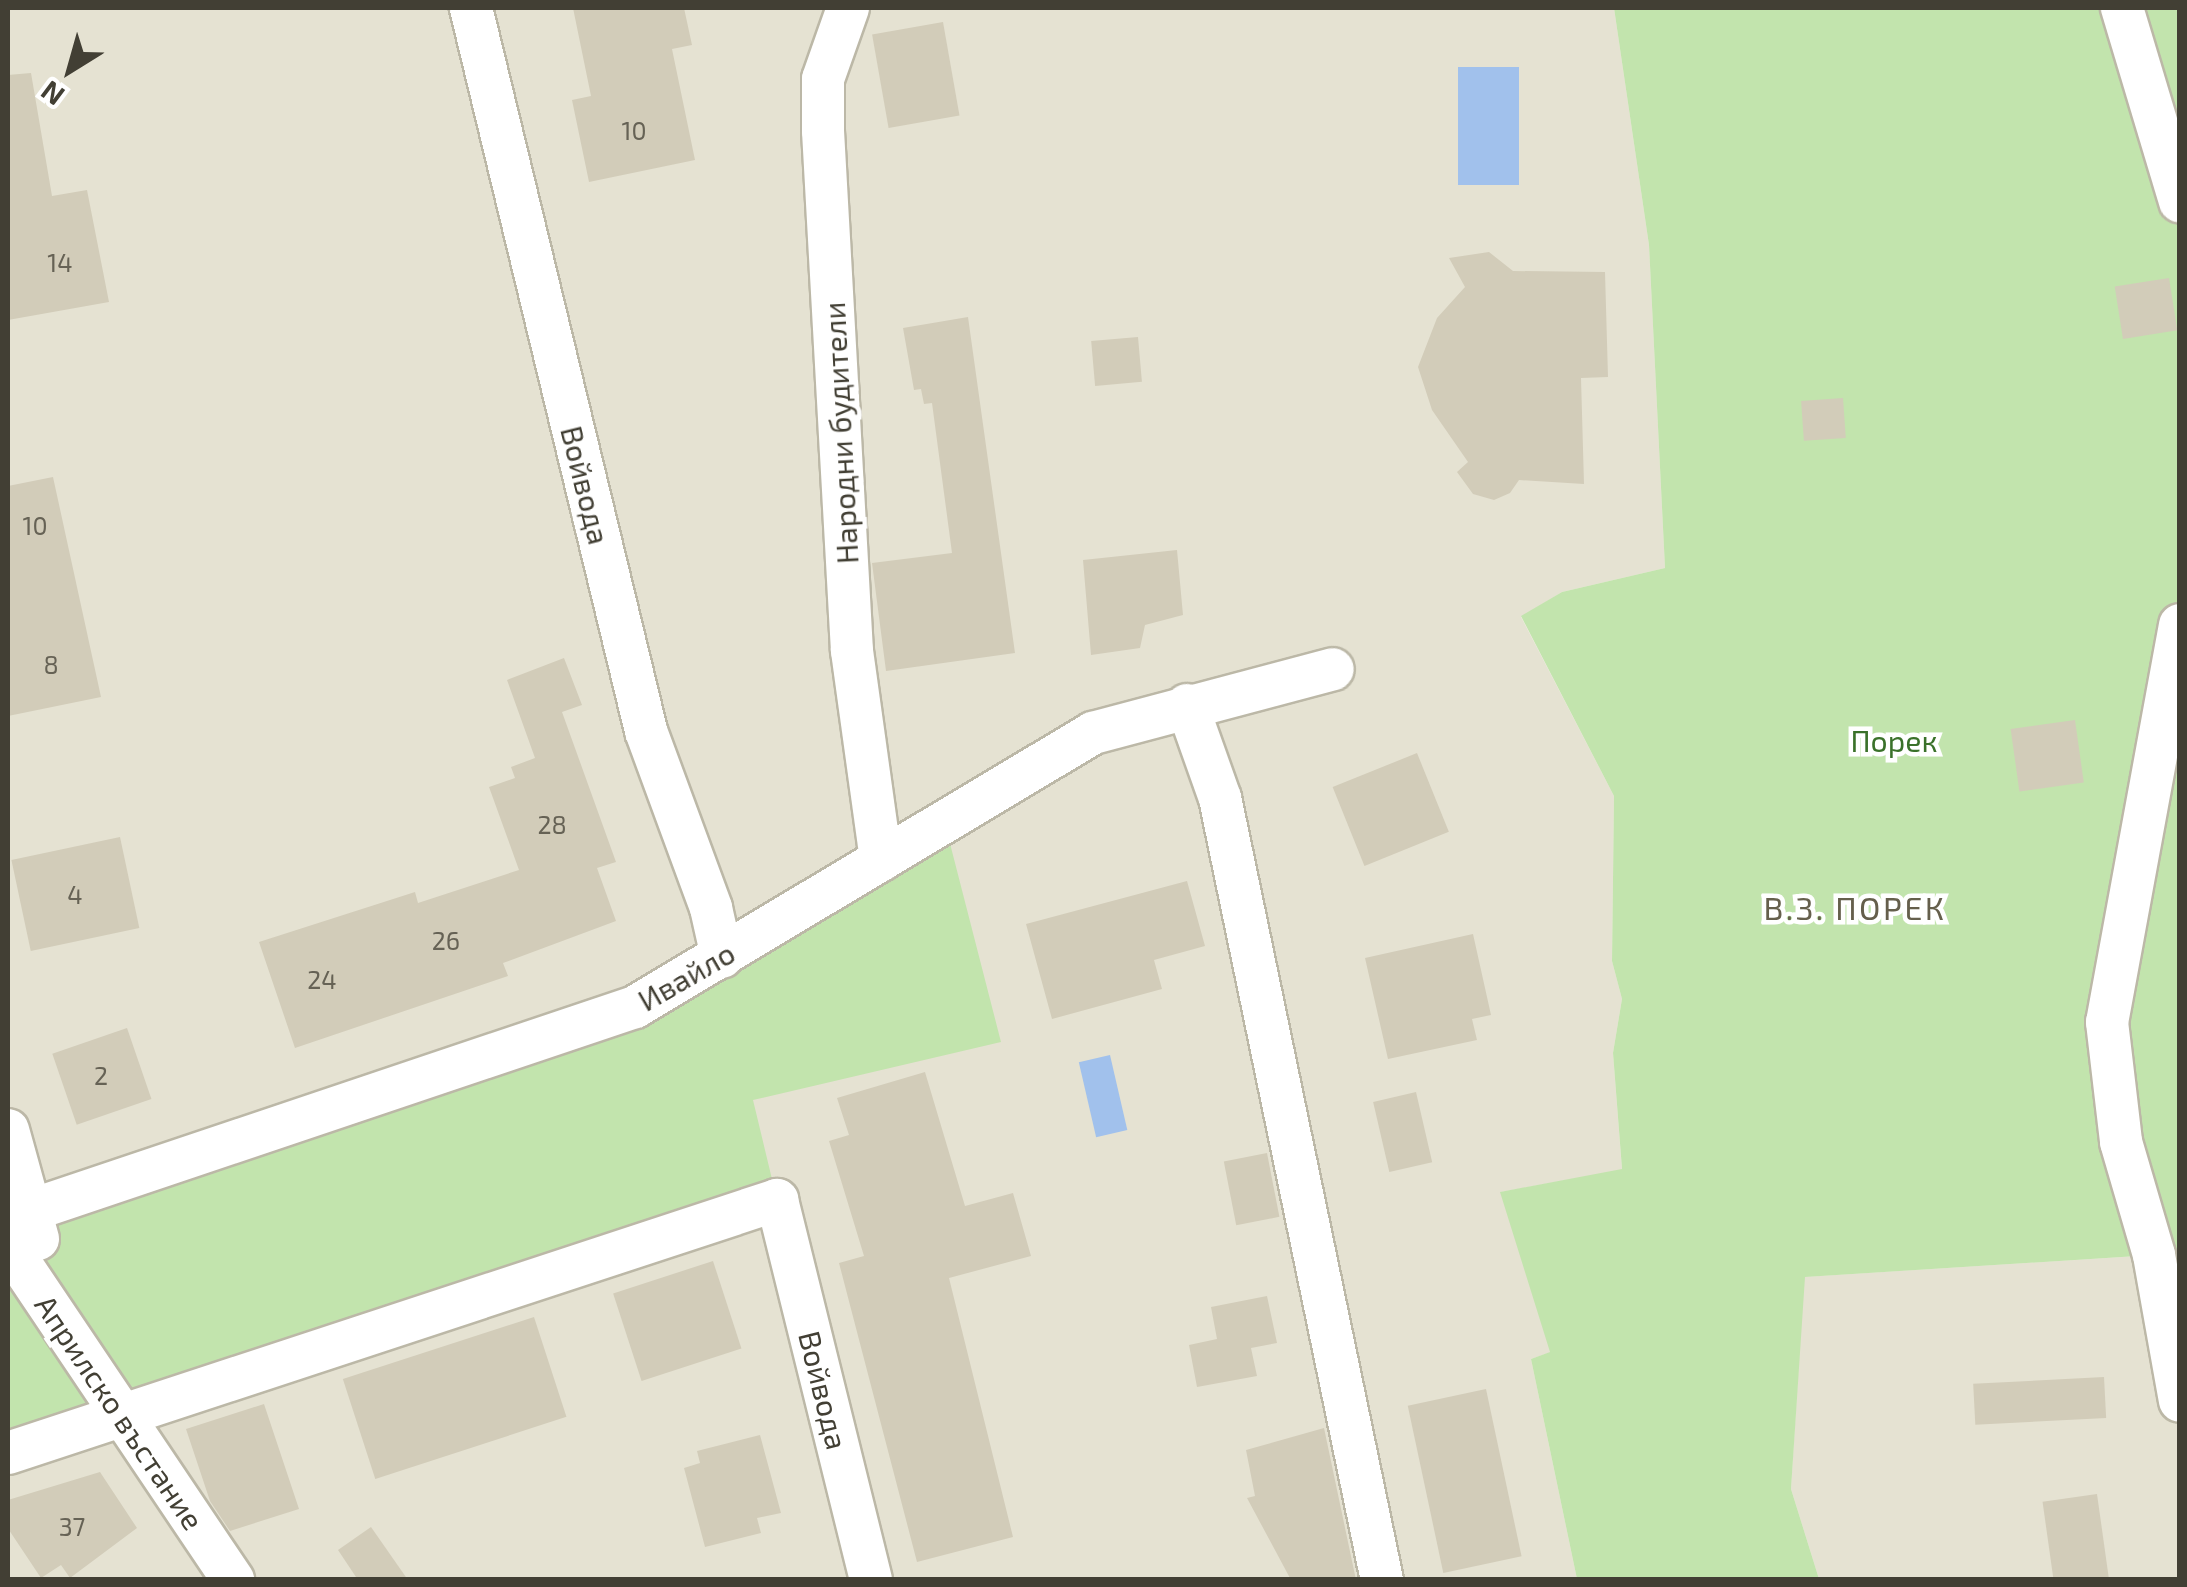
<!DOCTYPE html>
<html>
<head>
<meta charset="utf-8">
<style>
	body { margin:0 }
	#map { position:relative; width:2187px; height:1587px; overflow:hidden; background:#f1efe3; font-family:"Exo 2",sans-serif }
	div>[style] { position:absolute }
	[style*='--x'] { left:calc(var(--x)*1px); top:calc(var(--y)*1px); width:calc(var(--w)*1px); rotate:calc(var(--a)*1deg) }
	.residential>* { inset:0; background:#e5e2d2 }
	.green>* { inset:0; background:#c2e4ad }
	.water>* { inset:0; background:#a1c1ec; transform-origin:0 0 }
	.building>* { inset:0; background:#d2ccb9; transform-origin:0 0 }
	.roads { filter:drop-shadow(2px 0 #bcb8a7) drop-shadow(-2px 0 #bcb8a7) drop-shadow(0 2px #bcb8a7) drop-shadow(0 -2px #bcb8a7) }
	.street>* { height:42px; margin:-21px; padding:0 21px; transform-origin:21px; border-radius:21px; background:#fff }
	span { translate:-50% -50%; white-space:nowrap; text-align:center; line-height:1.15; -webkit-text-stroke:9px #fff; paint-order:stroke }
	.number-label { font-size:25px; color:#666255 }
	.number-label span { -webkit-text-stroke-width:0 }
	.street-label { font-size:30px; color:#423f34 }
	.park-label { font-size:30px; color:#3a712a }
	.neighbourhood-label { font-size:32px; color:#655f4c; letter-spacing:2.5px }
	.frame { position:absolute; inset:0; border:10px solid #423f34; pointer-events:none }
	.north { position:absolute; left:20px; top:20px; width:100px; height:100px; -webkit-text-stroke:8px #fff; paint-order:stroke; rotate:217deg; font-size:28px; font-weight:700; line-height:40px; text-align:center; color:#423f34 }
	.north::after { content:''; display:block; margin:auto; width:35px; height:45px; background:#423f34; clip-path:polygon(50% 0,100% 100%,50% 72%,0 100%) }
</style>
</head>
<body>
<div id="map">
	<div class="residential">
		<div style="clip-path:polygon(8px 8px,1614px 8px,1649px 245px,1665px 568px,1562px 592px,1521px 617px,1614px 796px,1612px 961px,1622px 999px,1613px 1053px,1622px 1170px,1501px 1192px,1551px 1352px,1531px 1359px,1577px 1579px,8px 1580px)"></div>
		<div style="clip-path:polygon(2154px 1255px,2179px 1401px,2179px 1579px,1819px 1579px,1791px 1489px,1804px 1277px)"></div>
	</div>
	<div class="green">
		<div style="clip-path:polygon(1614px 8px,2179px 8px,2179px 1401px,2153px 1255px,1805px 1277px,1791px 1489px,1819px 1579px,1577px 1579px,1531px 1359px,1550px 1352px,1500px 1192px,1622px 1169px,1613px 1053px,1622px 999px,1612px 961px,1614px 796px,1521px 616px,1562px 592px,1665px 568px,1649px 245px)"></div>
		<div style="clip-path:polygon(945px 824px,1001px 1042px,753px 1100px,777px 1200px,8px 1453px,8px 1245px,66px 1330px,30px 1211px,635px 1007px)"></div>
	</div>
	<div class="water">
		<div style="left:1458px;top:67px;width:61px;height:118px"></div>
		<div style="left:1110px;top:1055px;width:77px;height:32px;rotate:77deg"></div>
	</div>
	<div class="building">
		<div style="clip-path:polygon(573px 8px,684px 8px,692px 45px,672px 49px,695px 160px,589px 182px,572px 100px,591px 96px)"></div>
		<div style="left:943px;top:22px;width:95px;height:72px;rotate:80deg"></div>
		<div style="clip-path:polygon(31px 73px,52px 196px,87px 190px,109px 302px,8px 320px,8px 75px)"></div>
		<div style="clip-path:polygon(1489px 252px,1513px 271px,1605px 272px,1608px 377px,1581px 378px,1584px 484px,1519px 480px,1510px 493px,1494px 500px,1473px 494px,1457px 472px,1468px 462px,1432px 410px,1418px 367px,1437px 318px,1465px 287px,1449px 258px)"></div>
		<div style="left:2169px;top:278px;width:53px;height:55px;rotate:81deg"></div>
		<div style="clip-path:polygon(968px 317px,1015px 653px,886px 671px,872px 563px,952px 553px,932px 403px,924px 404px,921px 389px,914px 390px,903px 328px)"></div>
		<div style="left:1138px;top:337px;width:45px;height:47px;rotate:85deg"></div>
		<div style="left:1843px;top:398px;width:40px;height:42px;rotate:86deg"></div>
		<div style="clip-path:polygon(53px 477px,101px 697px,8px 716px,8px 486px)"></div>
		<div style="clip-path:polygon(1177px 550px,1183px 615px,1145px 625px,1140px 648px,1091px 655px,1083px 560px)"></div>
		<div style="clip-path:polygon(564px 658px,582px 705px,562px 712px,616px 862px,597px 868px,616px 921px,503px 963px,508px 976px,295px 1048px,259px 942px,415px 892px,418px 903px,519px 870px,489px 787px,515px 778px,511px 767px,535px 758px,507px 680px)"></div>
		<div style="left:2075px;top:720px;width:63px;height:65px;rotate:82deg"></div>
		<div style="left:1417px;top:753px;width:85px;height:91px;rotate:68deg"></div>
		<div style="left:120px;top:837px;width:93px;height:111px;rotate:78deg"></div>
		<div style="clip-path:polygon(1187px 881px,1205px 946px,1154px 960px,1162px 989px,1052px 1019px,1026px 924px)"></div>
		<div style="clip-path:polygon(1473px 934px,1491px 1015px,1472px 1019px,1477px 1040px,1388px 1059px,1365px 958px)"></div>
		<div style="left:127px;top:1028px;width:75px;height:79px;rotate:71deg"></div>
		<div style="clip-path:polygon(925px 1072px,965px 1206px,1013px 1193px,1031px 1256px,949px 1278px,1013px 1537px,917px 1562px,839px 1263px,864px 1256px,829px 1141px,849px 1135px,837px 1098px)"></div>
		<div style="left:1416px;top:1092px;width:72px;height:44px;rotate:77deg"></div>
		<div style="left:1267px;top:1153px;width:65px;height:44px;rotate:79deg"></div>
		<div style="left:713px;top:1261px;width:92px;height:105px;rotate:72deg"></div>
		<div style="clip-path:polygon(1267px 1296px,1277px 1343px,1251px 1348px,1257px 1376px,1197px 1387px,1189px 1345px,1217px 1339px,1211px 1307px)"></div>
		<div style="left:534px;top:1317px;width:105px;height:201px;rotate:72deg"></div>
		<div style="left:2104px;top:1377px;width:41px;height:131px;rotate:87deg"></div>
		<div style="left:1486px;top:1389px;width:171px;height:80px;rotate:78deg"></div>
		<div style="clip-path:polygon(264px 1404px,299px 1509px,230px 1531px,210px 1501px,186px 1429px)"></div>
		<div style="clip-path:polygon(1324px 1428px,1356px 1580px,1291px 1580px,1247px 1498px,1255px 1496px,1246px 1450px)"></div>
		<div style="clip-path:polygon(760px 1435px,781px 1513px,757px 1518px,761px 1533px,705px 1547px,684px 1468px,700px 1463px,697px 1451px)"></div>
		<div style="clip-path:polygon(100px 1472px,137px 1528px,70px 1578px,61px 1565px,41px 1578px,9px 1530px,8px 1500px)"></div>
		<div style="left:2097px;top:1494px;width:87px;height:55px;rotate:82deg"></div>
		<div style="clip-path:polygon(371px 1527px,408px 1580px,358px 1580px,338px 1550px)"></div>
	</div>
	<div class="roads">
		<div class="street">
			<div style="--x:471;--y:8;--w:744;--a:76.39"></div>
			<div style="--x:646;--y:731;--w:189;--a:69.8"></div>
			<div style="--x:711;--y:908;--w:50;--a:77.3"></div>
			<div style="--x:848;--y:8;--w:75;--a:109.4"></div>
			<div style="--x:823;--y:79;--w:52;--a:90"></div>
			<div style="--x:823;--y:131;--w:521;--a:86.81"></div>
			<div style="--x:852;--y:651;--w:211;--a:82.1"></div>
			<div style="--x:2122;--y:8;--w:202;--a:73.3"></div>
			<div style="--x:2180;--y:625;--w:404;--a:100.4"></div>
			<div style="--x:2107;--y:1022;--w:121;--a:83.3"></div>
			<div style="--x:2121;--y:1142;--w:118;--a:73.7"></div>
			<div style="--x:2154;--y:1255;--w:148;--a:79.9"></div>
			<div style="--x:1187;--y:705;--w:99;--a:70.5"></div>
			<div style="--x:1220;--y:798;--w:799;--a:78.3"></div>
			<div style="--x:8;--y:1130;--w:113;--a:74.6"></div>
			<div style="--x:8;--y:1218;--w:662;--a:-18.6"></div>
			<div style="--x:635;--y:1007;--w:534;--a:-30.89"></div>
			<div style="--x:1093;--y:733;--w:248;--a:-14.9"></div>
			<div style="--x:8;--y:1245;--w:404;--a:56.1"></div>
			<div style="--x:8;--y:1453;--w:810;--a:-18.21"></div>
			<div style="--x:777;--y:1200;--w:391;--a:76.1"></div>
		</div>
	</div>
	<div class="number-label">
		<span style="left:634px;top:130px">10</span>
		<span style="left:60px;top:262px">14</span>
		<span style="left:35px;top:525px">10</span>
		<span style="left:51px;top:664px">8</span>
		<span style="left:552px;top:824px">28</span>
		<span style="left:75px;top:894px">4</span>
		<span style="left:446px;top:940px">26</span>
		<span style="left:322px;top:979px">24</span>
		<span style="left:101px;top:1075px">2</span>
		<span style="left:72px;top:1526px">37</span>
	</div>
	<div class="street-label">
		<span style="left:840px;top:433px;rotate:-93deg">Народни будители</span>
		<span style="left:586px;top:485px;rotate:76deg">Войвода</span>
		<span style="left:686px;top:976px;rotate:-30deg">Ивайло</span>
		<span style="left:824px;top:1390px;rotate:76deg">Войвода</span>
		<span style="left:120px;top:1412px;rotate:56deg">Априлско въстание</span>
	</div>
	<div class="park-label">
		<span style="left:1894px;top:740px">Порек</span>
	</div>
	<div class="neighbourhood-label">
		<span style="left:1855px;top:907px">В.З. ПОРЕК</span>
	</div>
	<div class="frame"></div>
	<div class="north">N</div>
</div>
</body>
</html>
